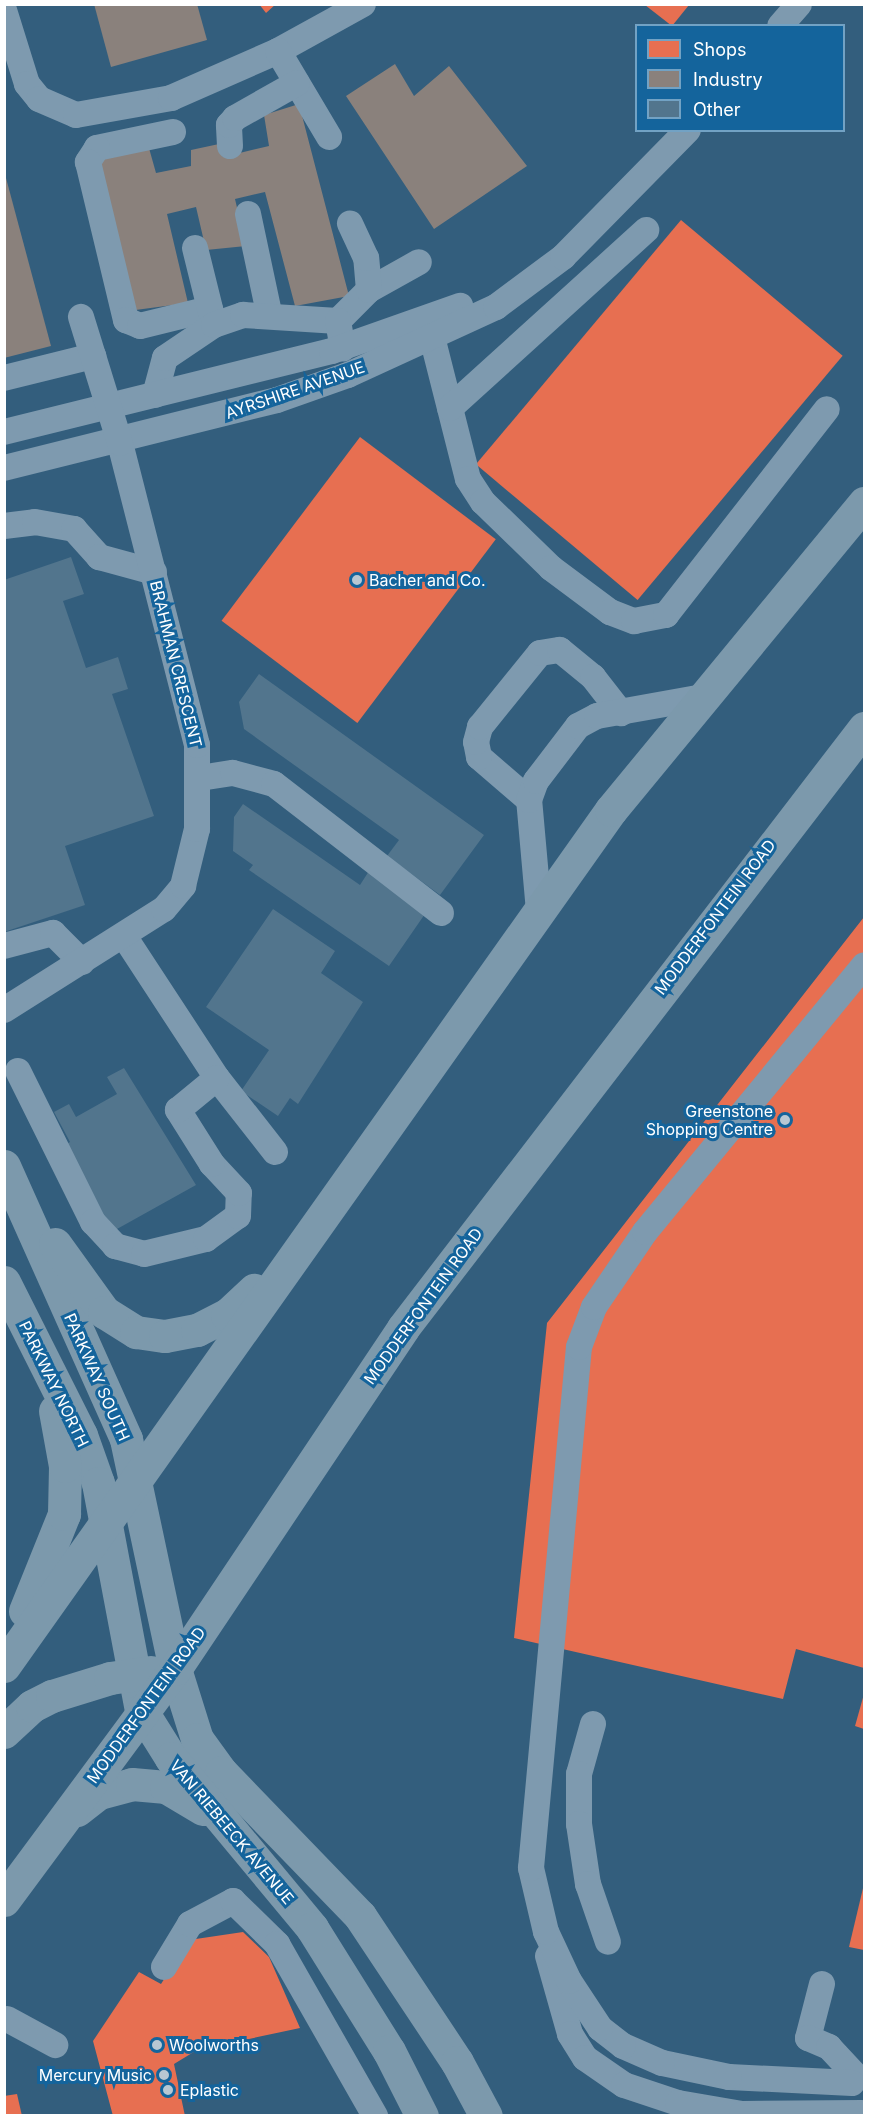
<!DOCTYPE html>
<html>
<head>
<meta charset="utf-8">
<style>
	body { margin:0 }
	#map { position:relative; width:869px; height:2120px; overflow:hidden; background:#335e7d; font-family:Inter,sans-serif }
	div>[style] { position:absolute }
	[style*='--x'] { left:calc(var(--x)*1px); top:calc(var(--y)*1px); width:calc(var(--w)*1px); rotate:calc(var(--a)*1deg) }
	.shops>* { inset:0; background:#e76f51; transform-origin:0 0 }
	.industry>* { inset:0; background:#8a817c }
	.building>* { inset:0; background:#52758d }
	.minor>* { height:26px; margin:-13px; padding:0 13px; transform-origin:13px; border-radius:13px; background:#7e9aaf }
	.major>* { height:33px; margin:-16.5px; padding:0 16.5px; transform-origin:16.5px; border-radius:16.5px; background:#7c99ac }
	.dots>* { width:16px; height:16px; translate:-50% -50%; box-sizing:border-box; border:3px solid #14649c; border-radius:50% }
	span { translate:-50% -50%; white-space:nowrap; text-align:center; line-height:1.15; -webkit-text-stroke:6px #14649c; paint-order:stroke }
	.street-label { font-size:16px; color:#fff }
	.poi-label { font-size:16px; color:#fff }
	.left { translate:0 -50%; text-align:left }
	.right { translate:-100% -50%; text-align:right }
	.frame { position:absolute; inset:0; border:6px solid #fff; pointer-events:none }
	.legend { position:absolute; left:635px; top:24px; width:210px; height:108px; box-sizing:border-box; background:#14649c; border:2px solid #72a2c4; margin:0; padding:8px 10px; list-style:none; font-size:18px; color:#fff }
	.legend li { display:flex; align-items:center; gap:12px; height:30px }
	.legend b { width:30px; border:2px solid #72a2c4 }
</style>
</head>
<body>
<div id="map">
	<div class="shops">
		<div style="clip-path:polygon(259px 4px,276px 4px,266px 13px)"></div>
		<div style="clip-path:polygon(645px 5px,689px 5px,672px 26px)"></div>
		<div style="left:681px;top:220px;width:211px;height:319px;rotate:40deg"></div>
		<div style="left:360px;top:437px;width:170px;height:230px;rotate:37deg"></div>
		<div style="clip-path:polygon(864px 917px,864px 1668px,796px 1649px,783px 1699px,514px 1638px,547px 1323px)"></div>
		<div style="clip-path:polygon(864px 1694px,864px 1729px,855px 1726px)"></div>
		<div style="clip-path:polygon(864px 1884px,864px 1950px,849px 1947px)"></div>
		<div style="clip-path:polygon(243px 1932px,269px 1957px,300px 2028px,197px 2050px,174px 2064px,185px 2116px,113px 2116px,93px 2041px,139px 1972px,161px 1984px,189px 1940px)"></div>
		<div style="clip-path:polygon(17px 2094px,22px 2116px,4px 2116px,4px 2096px)"></div>
	</div>
	<div class="industry">
		<div style="clip-path:polygon(94px 4px,197px 4px,207px 40px,111px 67px)"></div>
		<div style="clip-path:polygon(395px 64px,414px 96px,449px 66px,527px 166px,434px 229px,346px 96px)"></div>
		<div style="clip-path:polygon(299px 104px,349px 296px,295px 306px,265px 192px,235px 199px,246px 246px,206px 250px,196px 207px,167px 214px,188px 303px,128px 311px,91px 155px,147px 141px,156px 173px,191px 166px,191px 150px,219px 144px,223px 157px,269px 146px,264px 115px)"></div>
		<div style="clip-path:polygon(6px 178px,51px 346px,4px 358px,4px 179px)"></div>
	</div>
	<div class="building">
		<div style="clip-path:polygon(71px 557px,84px 594px,63px 601px,86px 668px,118px 657px,128px 689px,112px 694px,154px 816px,65px 846px,85px 905px,4px 932px,4px 580px)"></div>
		<div style="clip-path:polygon(259px 674px,484px 835px,440px 895px,387px 856px,399px 840px,244px 729px,239px 702px)"></div>
		<div style="clip-path:polygon(243px 804px,360px 885px,369px 871px,427px 911px,389px 966px,249px 870px,253px 865px,233px 851px,234px 817px)"></div>
		<div style="clip-path:polygon(273px 909px,335px 951px,321px 973px,363px 1002px,298px 1104px,290px 1098px,278px 1116px,241px 1091px,269px 1050px,206px 1007px)"></div>
		<div style="clip-path:polygon(124px 1068px,196px 1185px,108px 1234px,59px 1148px,70px 1142px,54px 1112px,69px 1104px,76px 1117px,117px 1094px,107px 1077px)"></div>
	</div>
	<div class="minor">
		<div style="--x:4;--y:10;--w:77;--a:72.7"></div>
		<div style="--x:27;--y:84;--w:19;--a:51"></div>
		<div style="--x:39;--y:99;--w:40;--a:23.4"></div>
		<div style="--x:76;--y:115;--w:97;--a:-10.1"></div>
		<div style="--x:171;--y:98;--w:117;--a:-23.7"></div>
		<div style="--x:278;--y:51;--w:97;--a:-28.9"></div>
		<div style="--x:780;--y:26;--w:29;--a:-49"></div>
		<div style="--x:278;--y:51;--w:100;--a:59.3"></div>
		<div style="--x:173;--y:132;--w:78;--a:168.1"></div>
		<div style="--x:97;--y:148;--w:17;--a:123"></div>
		<div style="--x:88;--y:162;--w:163;--a:76.5"></div>
		<div style="--x:126;--y:320;--w:15;--a:23"></div>
		<div style="--x:140;--y:326;--w:72;--a:-13.7"></div>
		<div style="--x:230;--y:146;--w:21;--a:-93"></div>
		<div style="--x:229;--y:125;--w:9;--a:-49"></div>
		<div style="--x:235;--y:118;--w:71;--a:-29.4"></div>
		<div style="--x:248;--y:214;--w:101;--a:78"></div>
		<div style="--x:195;--y:248;--w:79;--a:76.1"></div>
		<div style="--x:369;--y:290;--w:57;--a:-29.2"></div>
		<div style="--x:338;--y:321;--w:44;--a:-45"></div>
		<div style="--x:369;--y:290;--w:32;--a:-95"></div>
		<div style="--x:366;--y:258;--w:38;--a:-115"></div>
		<div style="--x:432;--y:337;--w:146;--a:75.8"></div>
		<div style="--x:468;--y:479;--w:27;--a:57"></div>
		<div style="--x:483;--y:502;--w:95;--a:44.1"></div>
		<div style="--x:551;--y:568;--w:74;--a:36.7"></div>
		<div style="--x:610;--y:612;--w:26;--a:21"></div>
		<div style="--x:634;--y:621;--w:33;--a:-11"></div>
		<div style="--x:666;--y:615;--w:261;--a:-52"></div>
		<div style="--x:4;--y:378;--w:92;--a:-13.9"></div>
		<div style="--x:155;--y:395;--w:38;--a:-75"></div>
		<div style="--x:165;--y:358;--w:59;--a:-34"></div>
		<div style="--x:214;--y:325;--w:31;--a:-19"></div>
		<div style="--x:243;--y:315;--w:95;--a:3.6"></div>
		<div style="--x:338;--y:321;--w:28;--a:80"></div>
		<div style="--x:450;--y:408;--w:265;--a:-42.2"></div>
		<div style="--x:4;--y:432;--w:338;--a:-13.9"></div>
		<div style="--x:332;--y:351;--w:136;--a:-19.4"></div>
		<div style="--x:4;--y:468;--w:281;--a:-14"></div>
		<div style="--x:277;--y:400;--w:75;--a:-19.4"></div>
		<div style="--x:348;--y:375;--w:163;--a:-24.7"></div>
		<div style="--x:496;--y:307;--w:84;--a:-36.7"></div>
		<div style="--x:563;--y:257;--w:178;--a:-45.5"></div>
		<div style="--x:4;--y:526;--w:31;--a:-7"></div>
		<div style="--x:35;--y:522;--w:40;--a:10"></div>
		<div style="--x:74;--y:529;--w:38;--a:48"></div>
		<div style="--x:99;--y:557;--w:57;--a:15.3"></div>
		<div style="--x:200;--y:778;--w:33;--a:-9"></div>
		<div style="--x:233;--y:773;--w:42;--a:15"></div>
		<div style="--x:274;--y:784;--w:211;--a:37.7"></div>
		<div style="--x:529;--y:800;--w:66;--a:-139.3"></div>
		<div style="--x:479;--y:757;--w:15;--a:-101"></div>
		<div style="--x:476;--y:742;--w:16;--a:-75"></div>
		<div style="--x:480;--y:727;--w:95;--a:-51"></div>
		<div style="--x:540;--y:653;--w:20;--a:-9"></div>
		<div style="--x:560;--y:650;--w:43;--a:39.3"></div>
		<div style="--x:593;--y:677;--w:46;--a:52.1"></div>
		<div style="--x:539;--y:911;--w:111;--a:-95.1"></div>
		<div style="--x:529;--y:800;--w:20;--a:-70"></div>
		<div style="--x:536;--y:781;--w:69;--a:-52.6"></div>
		<div style="--x:578;--y:726;--w:21;--a:-28"></div>
		<div style="--x:597;--y:716;--w:109;--a:-10.1"></div>
		<div style="--x:124;--y:936;--w:170;--a:56.8"></div>
		<div style="--x:217;--y:1078;--w:94;--a:51.9"></div>
		<div style="--x:4;--y:946;--w:51;--a:-14.9"></div>
		<div style="--x:53;--y:933;--w:41;--a:45"></div>
		<div style="--x:4;--y:1010;--w:189;--a:-32.3"></div>
		<div style="--x:164;--y:909;--w:30;--a:-50"></div>
		<div style="--x:183;--y:886;--w:59;--a:-76.2"></div>
		<div style="--x:197;--y:829;--w:84;--a:-90"></div>
		<div style="--x:197;--y:745;--w:312;--a:-104.3"></div>
		<div style="--x:120;--y:443;--w:132;--a:-107.2"></div>
		<div style="--x:18;--y:1071;--w:169;--a:63.6"></div>
		<div style="--x:93;--y:1222;--w:33;--a:47"></div>
		<div style="--x:115;--y:1246;--w:30;--a:15"></div>
		<div style="--x:144;--y:1254;--w:64;--a:-13.6"></div>
		<div style="--x:206;--y:1239;--w:39;--a:-36"></div>
		<div style="--x:238;--y:1216;--w:23;--a:-88"></div>
		<div style="--x:239;--y:1193;--w:40;--a:-133"></div>
		<div style="--x:212;--y:1164;--w:64;--a:-122.2"></div>
		<div style="--x:178;--y:1110;--w:50;--a:-39.4"></div>
		<div style="--x:593;--y:1724;--w:52;--a:105.6"></div>
		<div style="--x:579;--y:1774;--w:50;--a:90"></div>
		<div style="--x:579;--y:1824;--w:61;--a:81.5"></div>
		<div style="--x:588;--y:1884;--w:61;--a:71"></div>
		<div style="--x:548;--y:1956;--w:81;--a:74.2"></div>
		<div style="--x:570;--y:2034;--w:28;--a:58"></div>
		<div style="--x:585;--y:2058;--w:47;--a:34.7"></div>
		<div style="--x:624;--y:2085;--w:57;--a:18.4"></div>
		<div style="--x:678;--y:2103;--w:65;--a:9.8"></div>
		<div style="--x:742;--y:2114;--w:120;--a:-0.5"></div>
		<div style="--x:164;--y:1967;--w:50;--a:-58.8"></div>
		<div style="--x:190;--y:1924;--w:49;--a:-28.1"></div>
		<div style="--x:233;--y:1901;--w:62;--a:44.3"></div>
		<div style="--x:277;--y:1944;--w:198;--a:60.3"></div>
		<div style="--x:822;--y:1984;--w:56;--a:104.5"></div>
		<div style="--x:808;--y:2038;--w:23;--a:23"></div>
		<div style="--x:829;--y:2047;--w:40;--a:47"></div>
		<div style="--x:7;--y:2019;--w:55;--a:28.4"></div>
		<div style="--x:852;--y:2083;--w:123;--a:-177.2"></div>
		<div style="--x:729;--y:2077;--w:68;--a:-168.2"></div>
		<div style="--x:662;--y:2063;--w:43;--a:-156.4"></div>
		<div style="--x:623;--y:2046;--w:29;--a:-142"></div>
		<div style="--x:600;--y:2028;--w:56;--a:-123.4"></div>
		<div style="--x:569;--y:1981;--w:54;--a:-115.1"></div>
		<div style="--x:546;--y:1932;--w:66;--a:-103.2"></div>
		<div style="--x:531;--y:1868;--w:523;--a:-84.74"></div>
		<div style="--x:579;--y:1347;--w:43;--a:-69.4"></div>
		<div style="--x:594;--y:1307;--w:91;--a:-55.8"></div>
		<div style="--x:645;--y:1232;--w:345;--a:-50.6"></div>
	</div>
	<div class="major">
		<div style="--x:4;--y:1166;--w:299;--a:65.9"></div>
		<div style="--x:126;--y:1439;--w:235;--a:78"></div>
		<div style="--x:175;--y:1669;--w:73;--a:72.6"></div>
		<div style="--x:197;--y:1739;--w:41;--a:54"></div>
		<div style="--x:221;--y:1772;--w:200;--a:46"></div>
		<div style="--x:360;--y:1916;--w:175;--a:56.4"></div>
		<div style="--x:457;--y:2062;--w:61;--a:61.8"></div>
		<div style="--x:55;--y:1244;--w:84;--a:54.2"></div>
		<div style="--x:104;--y:1312;--w:38;--a:32"></div>
		<div style="--x:136;--y:1332;--w:29;--a:8"></div>
		<div style="--x:165;--y:1336;--w:33;--a:-11"></div>
		<div style="--x:197;--y:1330;--w:34;--a:-27"></div>
		<div style="--x:227;--y:1315;--w:37;--a:-43"></div>
		<div style="--x:4;--y:1282;--w:171;--a:63.3"></div>
		<div style="--x:81;--y:1435;--w:51;--a:70.5"></div>
		<div style="--x:98;--y:1483;--w:231;--a:79.3"></div>
		<div style="--x:141;--y:1710;--w:57;--a:58"></div>
		<div style="--x:171;--y:1758;--w:221;--a:50.3"></div>
		<div style="--x:312;--y:1928;--w:145;--a:58"></div>
		<div style="--x:389;--y:2051;--w:73;--a:63.1"></div>
		<div style="--x:25;--y:1611;--w:105;--a:-68.1"></div>
		<div style="--x:64;--y:1514;--w:48;--a:-88.8"></div>
		<div style="--x:65;--y:1466;--w:56;--a:-100.3"></div>
		<div style="--x:4;--y:1666;--w:1049;--a:-54.66"></div>
		<div style="--x:611;--y:810;--w:398;--a:-50.5"></div>
		<div style="--x:4;--y:1732;--w:38;--a:-43"></div>
		<div style="--x:32;--y:1706;--w:22;--a:-27"></div>
		<div style="--x:52;--y:1696;--w:61;--a:-17.2"></div>
		<div style="--x:110;--y:1678;--w:41;--a:-8.3"></div>
		<div style="--x:77;--y:1810;--w:28;--a:-38"></div>
		<div style="--x:99;--y:1793;--w:34;--a:-15"></div>
		<div style="--x:132;--y:1784;--w:34;--a:5"></div>
		<div style="--x:166;--y:1787;--w:43;--a:30.7"></div>
		<div style="--x:4;--y:1900;--w:287;--a:-53.5"></div>
		<div style="--x:175;--y:1669;--w:410;--a:-56.2"></div>
		<div style="--x:403;--y:1328;--w:757;--a:-52.46"></div>
	</div>
	<div class="dots">
		<div style="left:357px;top:580px;background:#b8c7d2"></div>
		<div style="left:785px;top:1120px;background:#b8c7d2"></div>
		<div style="left:157px;top:2045px;background:#b8c7d2"></div>
		<div style="left:164px;top:2075px;background:#b8c7d2"></div>
		<div style="left:168px;top:2090px;background:#b8c7d2"></div>
	</div>
	<div class="street-label">
		<span style="left:295px;top:390px;rotate:-19deg">AYRSHIRE AVENUE</span>
		<span style="left:176px;top:664px;rotate:76deg">BRAHMAN CRESCENT</span>
		<span style="left:715px;top:917px;rotate:-53deg">MODDERFONTEIN ROAD</span>
		<span style="left:423px;top:1306px;rotate:-54deg">MODDERFONTEIN ROAD</span>
		<span style="left:97px;top:1377px;rotate:66deg">PARKWAY SOUTH</span>
		<span style="left:54px;top:1384px;rotate:64deg">PARKWAY NORTH</span>
		<span style="left:146px;top:1705px;rotate:-54deg">MODDERFONTEIN ROAD</span>
		<span style="left:232px;top:1832px;rotate:50deg">VAN RIEBEECK AVENUE</span>
	</div>
	<div class="poi-label">
		<span class="left" style="left:369px;top:580px">Bacher and Co.</span>
		<span class="right" style="left:773px;top:1120px">Greenstone<br>Shopping Centre</span>
		<span class="left" style="left:169px;top:2045px">Woolworths</span>
		<span class="right" style="left:152px;top:2075px">Mercury Music</span>
		<span class="left" style="left:180px;top:2090px">Eplastic</span>
	</div>
	<div class="frame"></div>
	<ul class="legend">
	<li><b style="height:16px;background:#e76f51"></b>Shops</li>
	<li><b style="height:16px;background:#8a817c"></b>Industry</li>
	<li><b style="height:16px;background:#52758d"></b>Other</li>
	</ul>
</div>
</body>
</html>
